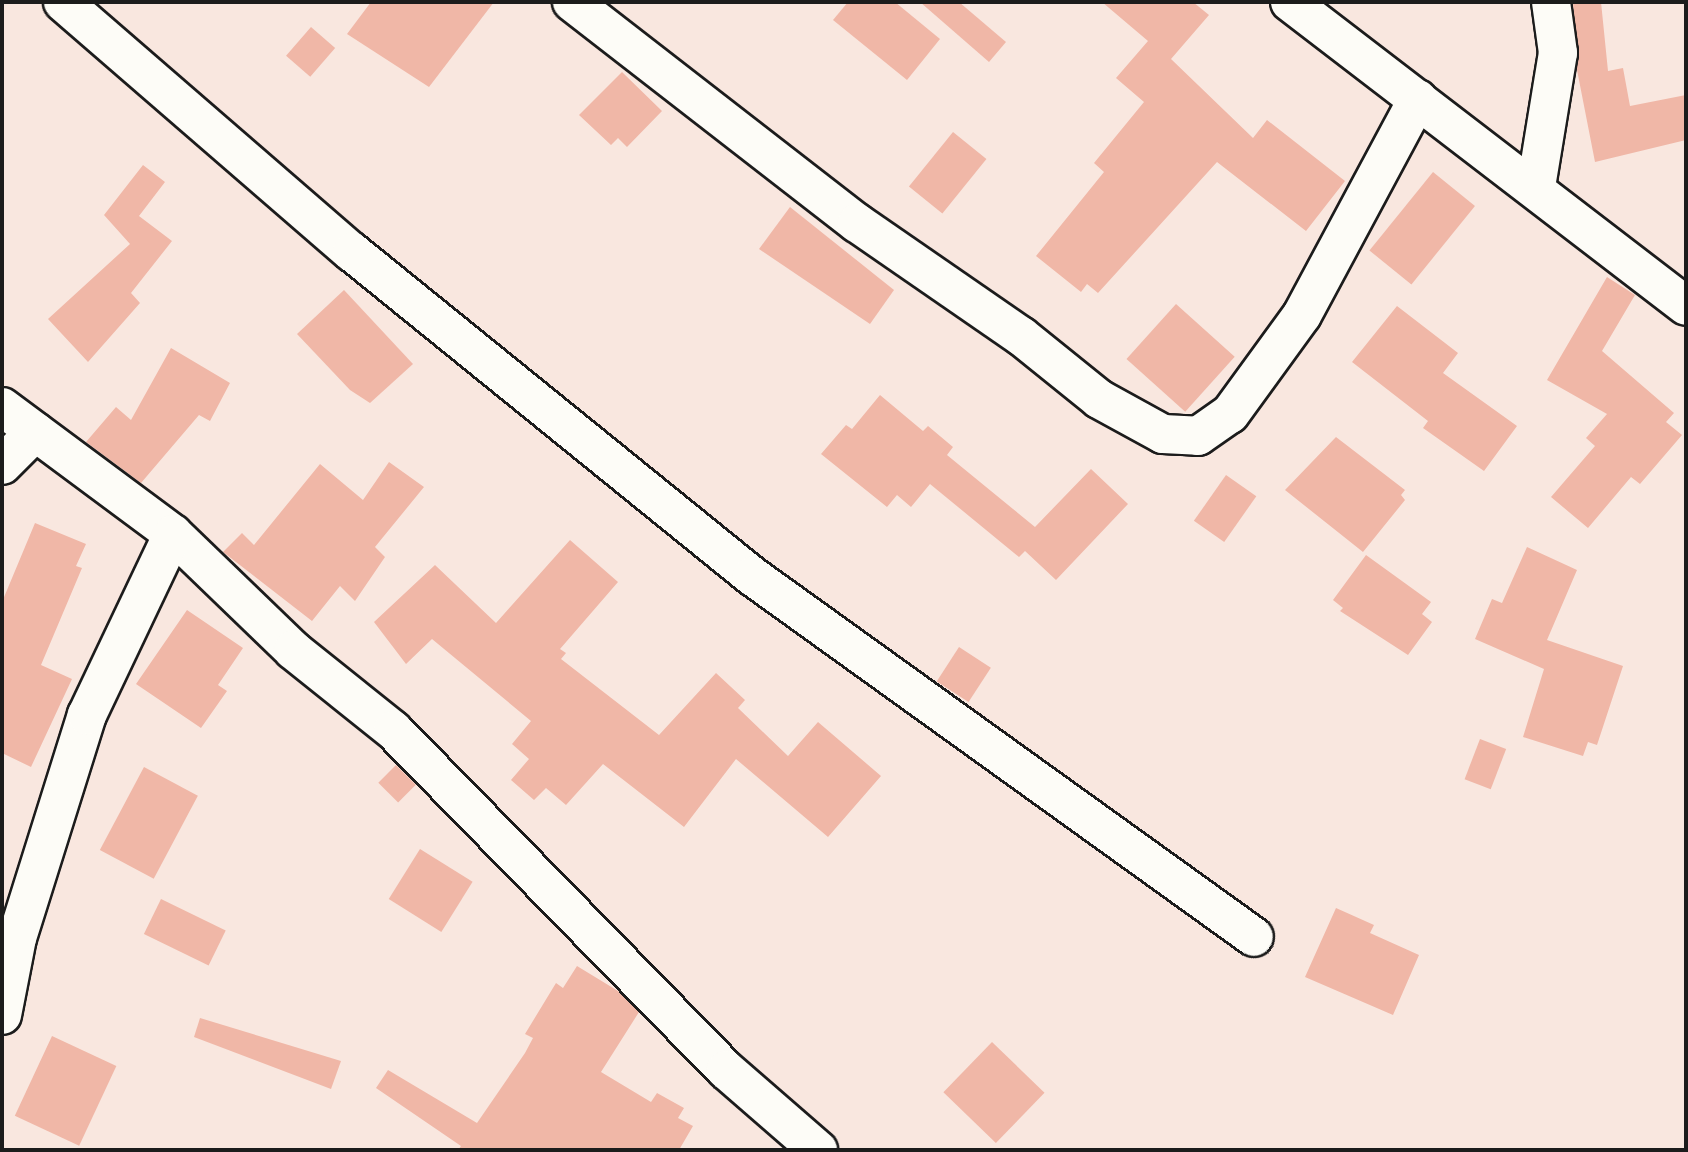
<!DOCTYPE html>
<html>
<head>
<meta charset="utf-8">
<style>
	body { margin:0 }
	#map { position:relative; width:1688px; height:1152px; overflow:hidden; background:#f9e7df; font-family:"Comic Neue",sans-serif }
	div>[style] { position:absolute }
	[style*='--x'] { left:calc(var(--x)*1px); top:calc(var(--y)*1px); width:calc(var(--w)*1px); rotate:calc(var(--a)*1deg) }
	.building>* { inset:0; background:#f0b7a7; transform-origin:0 0 }
	.roads { filter:drop-shadow(2px 0 #1c1c1c) drop-shadow(-2px 0 #1c1c1c) drop-shadow(0 2px #1c1c1c) drop-shadow(0 -2px #1c1c1c) }
	.minor>* { height:38px; margin:-19px; padding:0 19px; transform-origin:19px; border-radius:19px; background:#fdfcf7 }
	span { translate:-50% -50%; white-space:nowrap; text-align:center; line-height:1.15; -webkit-text-stroke:7px #fdfcf7; paint-order:stroke }
	.frame { position:absolute; inset:0; border:4px solid #1c1c1c; pointer-events:none }
</style>
</head>
<body>
<div id="map">
	<div class="building">
		<div style="clip-path:polygon(371px 2px,494px 2px,429px 87px,347px 34px)"></div>
		<div style="clip-path:polygon(848px 2px,895px 2px,940px 39px,907px 80px,833px 20px)"></div>
		<div style="clip-path:polygon(920px 2px,959px 2px,1006px 42px,989px 62px)"></div>
		<div style="clip-path:polygon(1102px 2px,1193px 2px,1209px 15px,1171px 59px,1253px 138px,1267px 120px,1345px 181px,1306px 231px,1217px 162px,1098px 293px,1087px 284px,1081px 292px,1036px 256px,1104px 172px,1094px 163px,1144px 102px,1116px 78px,1148px 41px)"></div>
		<div style="clip-path:polygon(1573px 2px,1601px 2px,1608px 71px,1623px 68px,1630px 106px,1686px 95px,1686px 140px,1595px 162px,1577px 70px)"></div>
		<div style="left:311px;top:27px;width:32px;height:38px;rotate:41deg"></div>
		<div style="clip-path:polygon(622px 72px,662px 111px,627px 147px,618px 138px,611px 145px,579px 115px)"></div>
		<div style="left:953px;top:132px;width:43px;height:70px;rotate:39deg"></div>
		<div style="clip-path:polygon(143px 165px,165px 182px,139px 216px,172px 241px,131px 293px,140px 303px,88px 362px,48px 319px,130px 244px,104px 215px)"></div>
		<div style="left:1433px;top:172px;width:54px;height:101px;rotate:39deg"></div>
		<div style="clip-path:polygon(790px 207px,894px 290px,870px 324px,759px 249px)"></div>
		<div style="clip-path:polygon(1607px 277px,1635px 295px,1602px 351px,1674px 413px,1666px 422px,1682px 435px,1640px 484px,1631px 477px,1588px 528px,1551px 497px,1595px 446px,1586px 438px,1607px 414px,1547px 380px)"></div>
		<div style="clip-path:polygon(344px 290px,413px 364px,370px 403px,350px 390px,297px 334px)"></div>
		<div style="left:1176px;top:304px;width:79px;height:74px;rotate:42deg"></div>
		<div style="clip-path:polygon(1397px 306px,1458px 353px,1443px 373px,1517px 426px,1484px 471px,1423px 428px,1428px 421px,1352px 362px)"></div>
		<div style="clip-path:polygon(171px 348px,230px 383px,210px 421px,199px 415px,141px 483px,86px 442px,116px 407px,131px 420px)"></div>
		<div style="clip-path:polygon(880px 395px,923px 431px,928px 426px,953px 447px,947px 455px,1035px 527px,1091px 469px,1128px 504px,1056px 580px,1025px 551px,1019px 557px,930px 484px,911px 507px,897px 495px,887px 507px,821px 454px,846px 425px,852px 429px)"></div>
		<div style="clip-path:polygon(1336px 437px,1405px 490px,1401px 495px,1405px 500px,1363px 552px,1285px 490px)"></div>
		<div style="clip-path:polygon(389px 462px,424px 487px,375px 547px,385px 557px,355px 601px,340px 586px,312px 621px,223px 552px,242px 533px,254px 545px,320px 464px,363px 500px)"></div>
		<div style="left:1226px;top:475px;width:37px;height:56px;rotate:35deg"></div>
		<div style="clip-path:polygon(35px 523px,86px 544px,76px 566px,82px 568px,41px 665px,72px 679px,31px 767px,2px 753px,2px 602px)"></div>
		<div style="clip-path:polygon(570px 540px,618px 582px,560px 649px,566px 653px,561px 659px,659px 735px,716px 673px,745px 700px,738px 708px,788px 756px,818px 722px,881px 776px,828px 837px,736px 759px,684px 827px,603px 764px,566px 805px,546px 788px,534px 800px,511px 780px,529px 759px,512px 744px,531px 721px,432px 639px,406px 664px,374px 622px,435px 565px,496px 623px)"></div>
		<div style="clip-path:polygon(1527px 547px,1577px 570px,1547px 640px,1623px 666px,1597px 745px,1588px 742px,1583px 756px,1523px 737px,1544px 669px,1475px 639px,1492px 599px,1502px 603px)"></div>
		<div style="clip-path:polygon(1366px 555px,1431px 602px,1422px 614px,1432px 622px,1408px 655px,1340px 611px,1343px 608px,1333px 600px)"></div>
		<div style="clip-path:polygon(187px 610px,243px 648px,218px 685px,227px 691px,201px 728px,136px 684px)"></div>
		<div style="left:959px;top:647px;width:38px;height:41px;rotate:33deg"></div>
		<div style="left:1480px;top:739px;width:28px;height:43px;rotate:21deg"></div>
		<div style="left:396px;top:765px;width:28px;height:25px;rotate:45deg"></div>
		<div style="left:144px;top:767px;width:61px;height:94px;rotate:28deg"></div>
		<div style="left:420px;top:849px;width:62px;height:59px;rotate:32deg"></div>
		<div style="left:161px;top:899px;width:72px;height:39px;rotate:26deg"></div>
		<div style="clip-path:polygon(1336px 908px,1374px 925px,1370px 933px,1419px 955px,1393px 1015px,1305px 977px)"></div>
		<div style="clip-path:polygon(577px 966px,618px 991px,639px 1012px,601px 1072px,651px 1102px,657px 1093px,684px 1108px,678px 1118px,693px 1126px,679px 1150px,458px 1150px,461px 1146px,376px 1088px,388px 1070px,477px 1123px,525px 1053px,533px 1038px,525px 1034px,556px 983px,563px 988px)"></div>
		<div style="clip-path:polygon(200px 1018px,341px 1061px,331px 1089px,194px 1037px)"></div>
		<div style="left:52px;top:1036px;width:71px;height:88px;rotate:25deg"></div>
		<div style="left:992px;top:1042px;width:73px;height:70px;rotate:44deg"></div>
	</div>
	<div class="roads">
		<div class="minor">
			<div style="--x:63;--y:2;--w:382;--a:40.9"></div>
			<div style="--x:352;--y:252;--w:515;--a:39.01"></div>
			<div style="--x:752;--y:576;--w:618;--a:35.72"></div>
			<div style="--x:572;--y:2;--w:361;--a:37.8"></div>
			<div style="--x:857;--y:223;--w:199;--a:34.6"></div>
			<div style="--x:1021;--y:336;--w:100;--a:38.9"></div>
			<div style="--x:1099;--y:399;--w:73;--a:28.7"></div>
			<div style="--x:1163;--y:434;--w:35;--a:3"></div>
			<div style="--x:1198;--y:436;--w:39;--a:-35"></div>
			<div style="--x:1230;--y:414;--w:122;--a:-54"></div>
			<div style="--x:1302;--y:315;--w:245;--a:-61.8"></div>
			<div style="--x:1290;--y:2;--w:499;--a:37.5"></div>
			<div style="--x:1536;--y:187;--w:136;--a:-80.7"></div>
			<div style="--x:1558;--y:53;--w:51;--a:-97.8"></div>
			<div style="--x:2;--y:407;--w:213;--a:36.6"></div>
			<div style="--x:173;--y:534;--w:167;--a:44"></div>
			<div style="--x:293;--y:650;--w:128;--a:38.7"></div>
			<div style="--x:393;--y:730;--w:476;--a:45.6"></div>
			<div style="--x:726;--y:1070;--w:122;--a:41"></div>
			<div style="--x:2;--y:465;--w:47;--a:-45"></div>
			<div style="--x:2;--y:1015;--w:78;--a:-79"></div>
			<div style="--x:17;--y:938;--w:234;--a:-72.6"></div>
			<div style="--x:87;--y:715;--w:200;--a:-64.6"></div>
		</div>
	</div>
	<div class="frame"></div>
</div>
</body>
</html>
